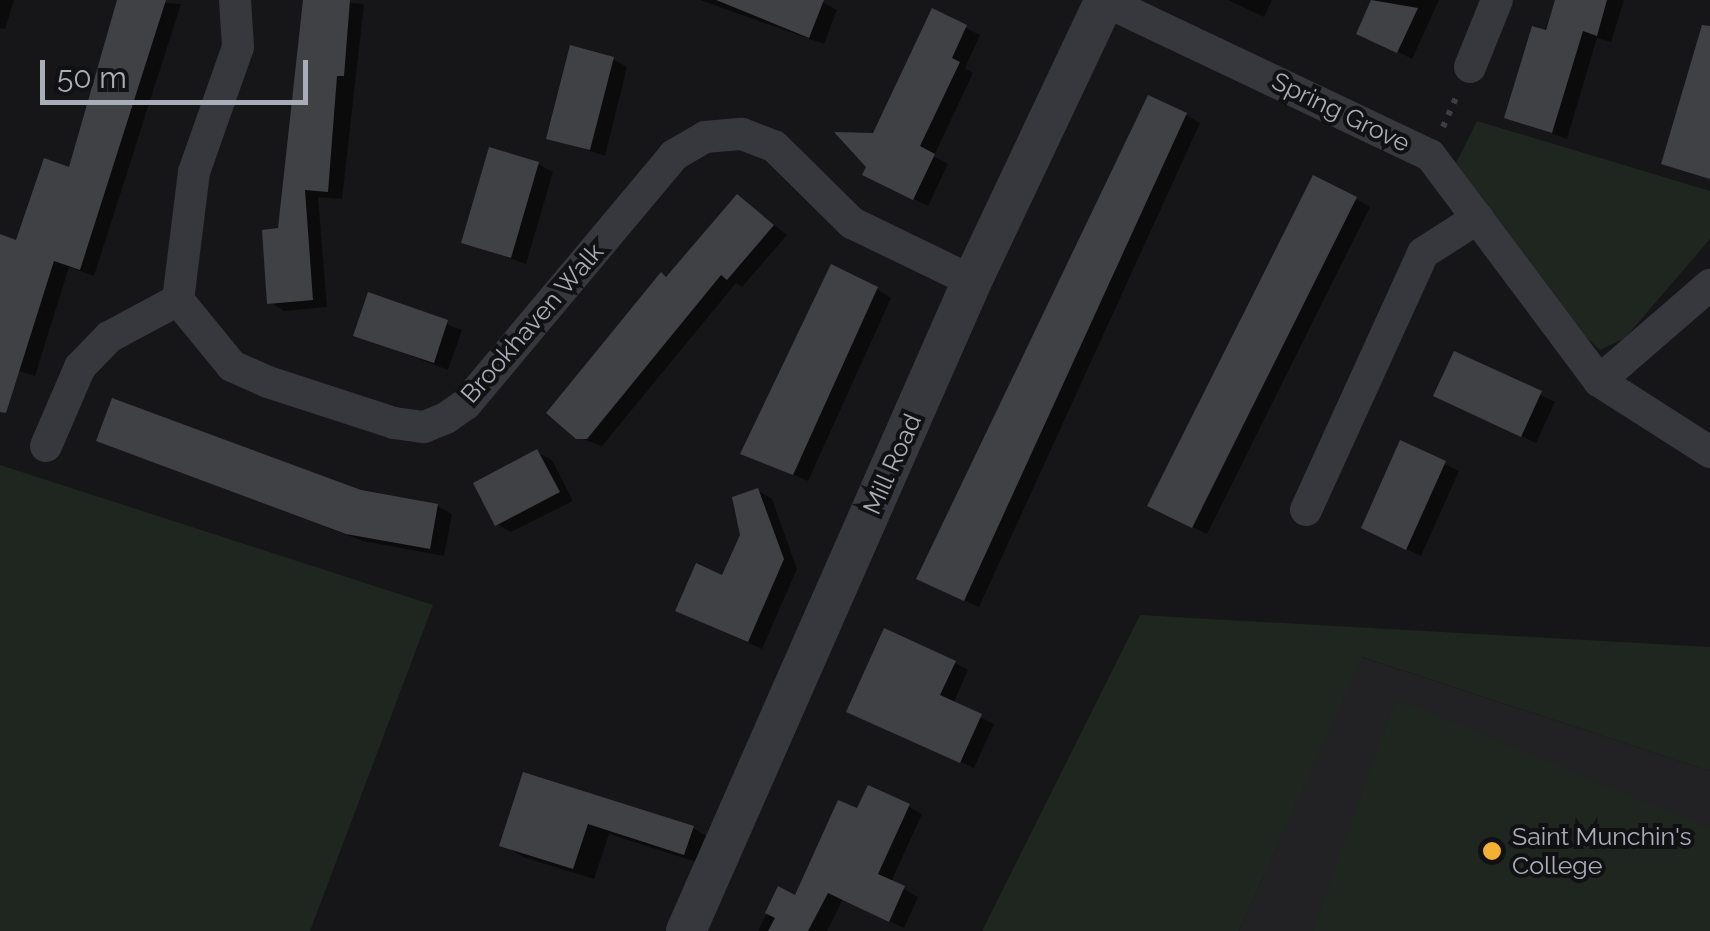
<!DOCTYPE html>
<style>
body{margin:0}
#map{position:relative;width:1710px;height:931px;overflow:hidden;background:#161618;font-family:Raleway,sans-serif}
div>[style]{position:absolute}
.built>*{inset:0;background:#222225}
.green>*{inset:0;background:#1e261f}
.shadow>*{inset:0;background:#0007}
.building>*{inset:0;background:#404145}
.path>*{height:6px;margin-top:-3px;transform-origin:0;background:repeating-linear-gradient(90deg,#3d3f44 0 5px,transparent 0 13px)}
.minor>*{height:32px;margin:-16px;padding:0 16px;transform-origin:16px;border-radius:16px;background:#37383d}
.tertiary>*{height:40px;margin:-20px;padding:0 20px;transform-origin:20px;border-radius:20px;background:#37383d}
.dots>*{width:28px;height:28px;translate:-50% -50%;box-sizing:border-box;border:5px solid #111113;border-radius:50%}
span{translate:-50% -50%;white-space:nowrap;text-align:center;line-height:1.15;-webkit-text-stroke:8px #111113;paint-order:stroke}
.street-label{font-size:25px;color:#a8adb8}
.poi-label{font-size:25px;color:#a8adb8}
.left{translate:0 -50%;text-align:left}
.scale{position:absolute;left:40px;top:60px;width:268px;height:45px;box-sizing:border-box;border:5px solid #a8adb8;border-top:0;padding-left:12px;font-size:30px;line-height:35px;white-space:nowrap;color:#a8adb8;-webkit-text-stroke:8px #111113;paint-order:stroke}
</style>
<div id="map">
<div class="built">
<div style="clip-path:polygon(1361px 657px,1710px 771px,1710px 931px,1239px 931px)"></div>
</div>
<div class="green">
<div style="clip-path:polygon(1477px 121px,1710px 191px,1710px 239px,1625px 338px,1600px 350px,1570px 322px,1456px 163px)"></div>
<div style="clip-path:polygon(0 465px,433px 605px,310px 931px,0 931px)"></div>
<div style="clip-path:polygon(1140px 615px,1710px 647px,1710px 771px,1362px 657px,1239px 931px,982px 931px)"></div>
<div style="clip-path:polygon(1396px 699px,1710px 829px,1710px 931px,1313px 931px)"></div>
</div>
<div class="shadow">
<div style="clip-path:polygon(0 0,14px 0,5px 29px,0 28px)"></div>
<div style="clip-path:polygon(120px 0,181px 4px,94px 276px,69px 267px,35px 376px,0 365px,0 294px,71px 170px)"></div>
<div style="clip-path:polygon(306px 0,364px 4px,342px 199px,318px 197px,327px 307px,284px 311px,270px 302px)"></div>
<div style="clip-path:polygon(700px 0,818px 0,837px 10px,824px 44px)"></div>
<div style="clip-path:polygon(1228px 0,1272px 0,1264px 17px)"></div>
<div style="clip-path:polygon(1373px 0,1439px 0,1412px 59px,1359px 32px)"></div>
<div style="clip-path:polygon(1557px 0,1624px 0,1611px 42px,1597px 38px,1567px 139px,1507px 117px)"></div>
<div style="clip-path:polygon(933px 12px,980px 35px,965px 68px,973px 73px,934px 156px,948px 164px,928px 206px,879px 182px,874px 136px)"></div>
<div style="clip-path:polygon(613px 59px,627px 67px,605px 156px,549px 137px)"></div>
<div style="clip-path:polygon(1186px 115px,1200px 123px,979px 607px,934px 586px)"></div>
<div style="clip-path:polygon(538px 164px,553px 172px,526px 264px,464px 242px)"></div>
<div style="clip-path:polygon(738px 197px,787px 235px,742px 287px,736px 283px,602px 446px,577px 437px,667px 279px)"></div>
<div style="clip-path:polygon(1356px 199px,1370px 207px,1207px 534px,1164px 513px)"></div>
<div style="clip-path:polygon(877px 289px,891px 298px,808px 481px,743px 453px)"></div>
<div style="clip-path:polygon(369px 295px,462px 330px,448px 370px,356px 335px)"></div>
<div style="clip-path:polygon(1455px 354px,1555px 402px,1536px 443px,1450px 403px)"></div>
<div style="clip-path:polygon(99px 440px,437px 506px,452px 514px,444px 556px,363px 541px)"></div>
<div style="clip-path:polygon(1402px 444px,1459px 471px,1421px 556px,1378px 536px)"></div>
<div style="clip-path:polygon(537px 452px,552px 460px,573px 501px,511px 532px,497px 524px)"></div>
<div style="clip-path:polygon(757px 490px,772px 499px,797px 569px,762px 649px,693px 618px,723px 579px)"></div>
<div style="clip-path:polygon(955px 663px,968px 670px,953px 704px,994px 724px,974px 768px,863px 718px)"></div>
<div style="clip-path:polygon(525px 775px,693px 828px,714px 841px,706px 865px,609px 834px,594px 879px,523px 857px,502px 844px)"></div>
<div style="clip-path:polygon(908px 806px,922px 814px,891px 882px,918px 897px,904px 928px,843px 899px,827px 931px,758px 931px,779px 889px,796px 898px,858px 812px)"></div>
</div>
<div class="building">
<div style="clip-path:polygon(117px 0,166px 0,80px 270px,54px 261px,6px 413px,0 412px,0 234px,16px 240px,44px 158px,69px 167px)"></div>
<div style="clip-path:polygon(303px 0,350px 0,344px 76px,337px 76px,328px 192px,305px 190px,313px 300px,267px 304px,262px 230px,278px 228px)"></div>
<div style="clip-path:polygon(716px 0,824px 0,809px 38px)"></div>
<div style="clip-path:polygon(1371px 0,1418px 8px,1397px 53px,1356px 34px)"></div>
<div style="clip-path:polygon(1555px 0,1607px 0,1597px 36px,1583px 31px,1552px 133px,1504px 118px,1532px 26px,1546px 30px)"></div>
<div style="clip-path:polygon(932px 8px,967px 25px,952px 58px,960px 62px,920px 146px,935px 154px,913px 200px,862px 175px,866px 167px,834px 132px,873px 133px)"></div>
<div style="clip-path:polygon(1702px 25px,1710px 26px,1710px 179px,1661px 164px)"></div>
<div style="clip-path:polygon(570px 45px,614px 57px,590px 150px,546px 139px)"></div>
<div style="clip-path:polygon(1148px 95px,1187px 113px,964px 601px,916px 579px)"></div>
<div style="clip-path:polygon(489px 147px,539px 162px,511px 258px,461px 243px)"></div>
<div style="clip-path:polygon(1313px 175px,1357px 197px,1192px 528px,1147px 506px)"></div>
<div style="clip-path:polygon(737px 194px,774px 225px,727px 280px,721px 275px,587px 439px,576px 439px,546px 413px,661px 272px,666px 277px)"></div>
<div style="clip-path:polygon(831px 264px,878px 287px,793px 475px,740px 454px)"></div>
<div style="clip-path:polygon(368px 292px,448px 320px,434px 363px,353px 336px)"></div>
<div style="clip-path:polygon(1454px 351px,1542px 391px,1521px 437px,1433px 396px)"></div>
<div style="clip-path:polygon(112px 398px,361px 490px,438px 504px,430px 549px,346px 534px,96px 441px)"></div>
<div style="clip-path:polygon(1400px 440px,1446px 461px,1406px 550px,1361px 528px)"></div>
<div style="clip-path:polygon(537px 449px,560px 492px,495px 526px,473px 483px)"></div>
<div style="clip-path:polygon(758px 488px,784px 559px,748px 642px,675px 611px,696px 563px,722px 575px,740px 535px,732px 497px)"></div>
<div style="clip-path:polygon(884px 628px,956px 661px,940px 695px,982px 714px,960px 763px,846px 712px)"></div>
<div style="clip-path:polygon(523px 772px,694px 826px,684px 855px,588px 824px,573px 869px,499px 846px)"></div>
<div style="clip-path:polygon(868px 785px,910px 804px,878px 874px,905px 886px,889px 922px,828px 893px,808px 931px,768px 931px,775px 918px,765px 913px,778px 886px,795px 895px,838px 800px,857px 808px)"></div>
</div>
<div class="path">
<div style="left:1443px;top:127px;width:37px;rotate:-66deg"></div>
</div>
<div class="minor">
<div style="left:235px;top:0;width:47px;rotate:86.3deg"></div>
<div style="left:238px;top:47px;width:133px;rotate:109.4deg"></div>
<div style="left:194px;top:172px;width:129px;rotate:97.1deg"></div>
<div style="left:178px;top:300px;width:85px;rotate:50.7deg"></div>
<div style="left:232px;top:366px;width:39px;rotate:24deg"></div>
<div style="left:268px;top:382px;width:133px;rotate:18deg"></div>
<div style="left:394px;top:423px;width:30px;rotate:8deg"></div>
<div style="left:424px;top:427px;width:24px;rotate:-22deg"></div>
<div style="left:446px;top:418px;width:24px;rotate:-35deg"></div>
<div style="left:466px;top:404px;width:324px;rotate:-50.1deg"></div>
<div style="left:674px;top:155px;width:36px;rotate:-30deg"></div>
<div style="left:705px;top:137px;width:37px;rotate:-5deg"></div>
<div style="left:742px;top:134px;width:34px;rotate:21deg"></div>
<div style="left:774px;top:146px;width:110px;rotate:44.6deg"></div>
<div style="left:852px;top:223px;width:133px;rotate:25.8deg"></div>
<div style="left:1103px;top:0;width:362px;rotate:25.4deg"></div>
<div style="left:1430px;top:155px;width:282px;rotate:53.2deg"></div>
<div style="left:1599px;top:381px;width:132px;rotate:32.6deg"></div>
<div style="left:1470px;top:67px;width:72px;rotate:-68.1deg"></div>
<div style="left:1599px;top:381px;width:147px;rotate:-40.9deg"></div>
<div style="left:46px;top:446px;width:86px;rotate:-66.7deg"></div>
<div style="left:80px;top:367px;width:42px;rotate:-46deg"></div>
<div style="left:109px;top:337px;width:78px;rotate:-28.2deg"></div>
<div style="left:1306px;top:510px;width:282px;rotate:-65.5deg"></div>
<div style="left:1423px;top:253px;width:65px;rotate:-32.5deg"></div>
</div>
<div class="tertiary">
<div style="left:686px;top:931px;width:710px;rotate:-66.25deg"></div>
<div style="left:972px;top:281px;width:311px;rotate:-64.7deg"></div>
</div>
<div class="dots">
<div style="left:1492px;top:851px;background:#f2b134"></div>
</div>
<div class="street-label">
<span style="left:1341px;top:112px;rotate:26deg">Spring Grove</span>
<span style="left:532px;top:323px;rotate:-49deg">Brookhaven Walk</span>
<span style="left:892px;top:464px;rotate:-66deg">Mill Road</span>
</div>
<div class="poi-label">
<span class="left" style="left:1512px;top:851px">Saint Munchin's<br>College</span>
</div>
<div class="scale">50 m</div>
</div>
